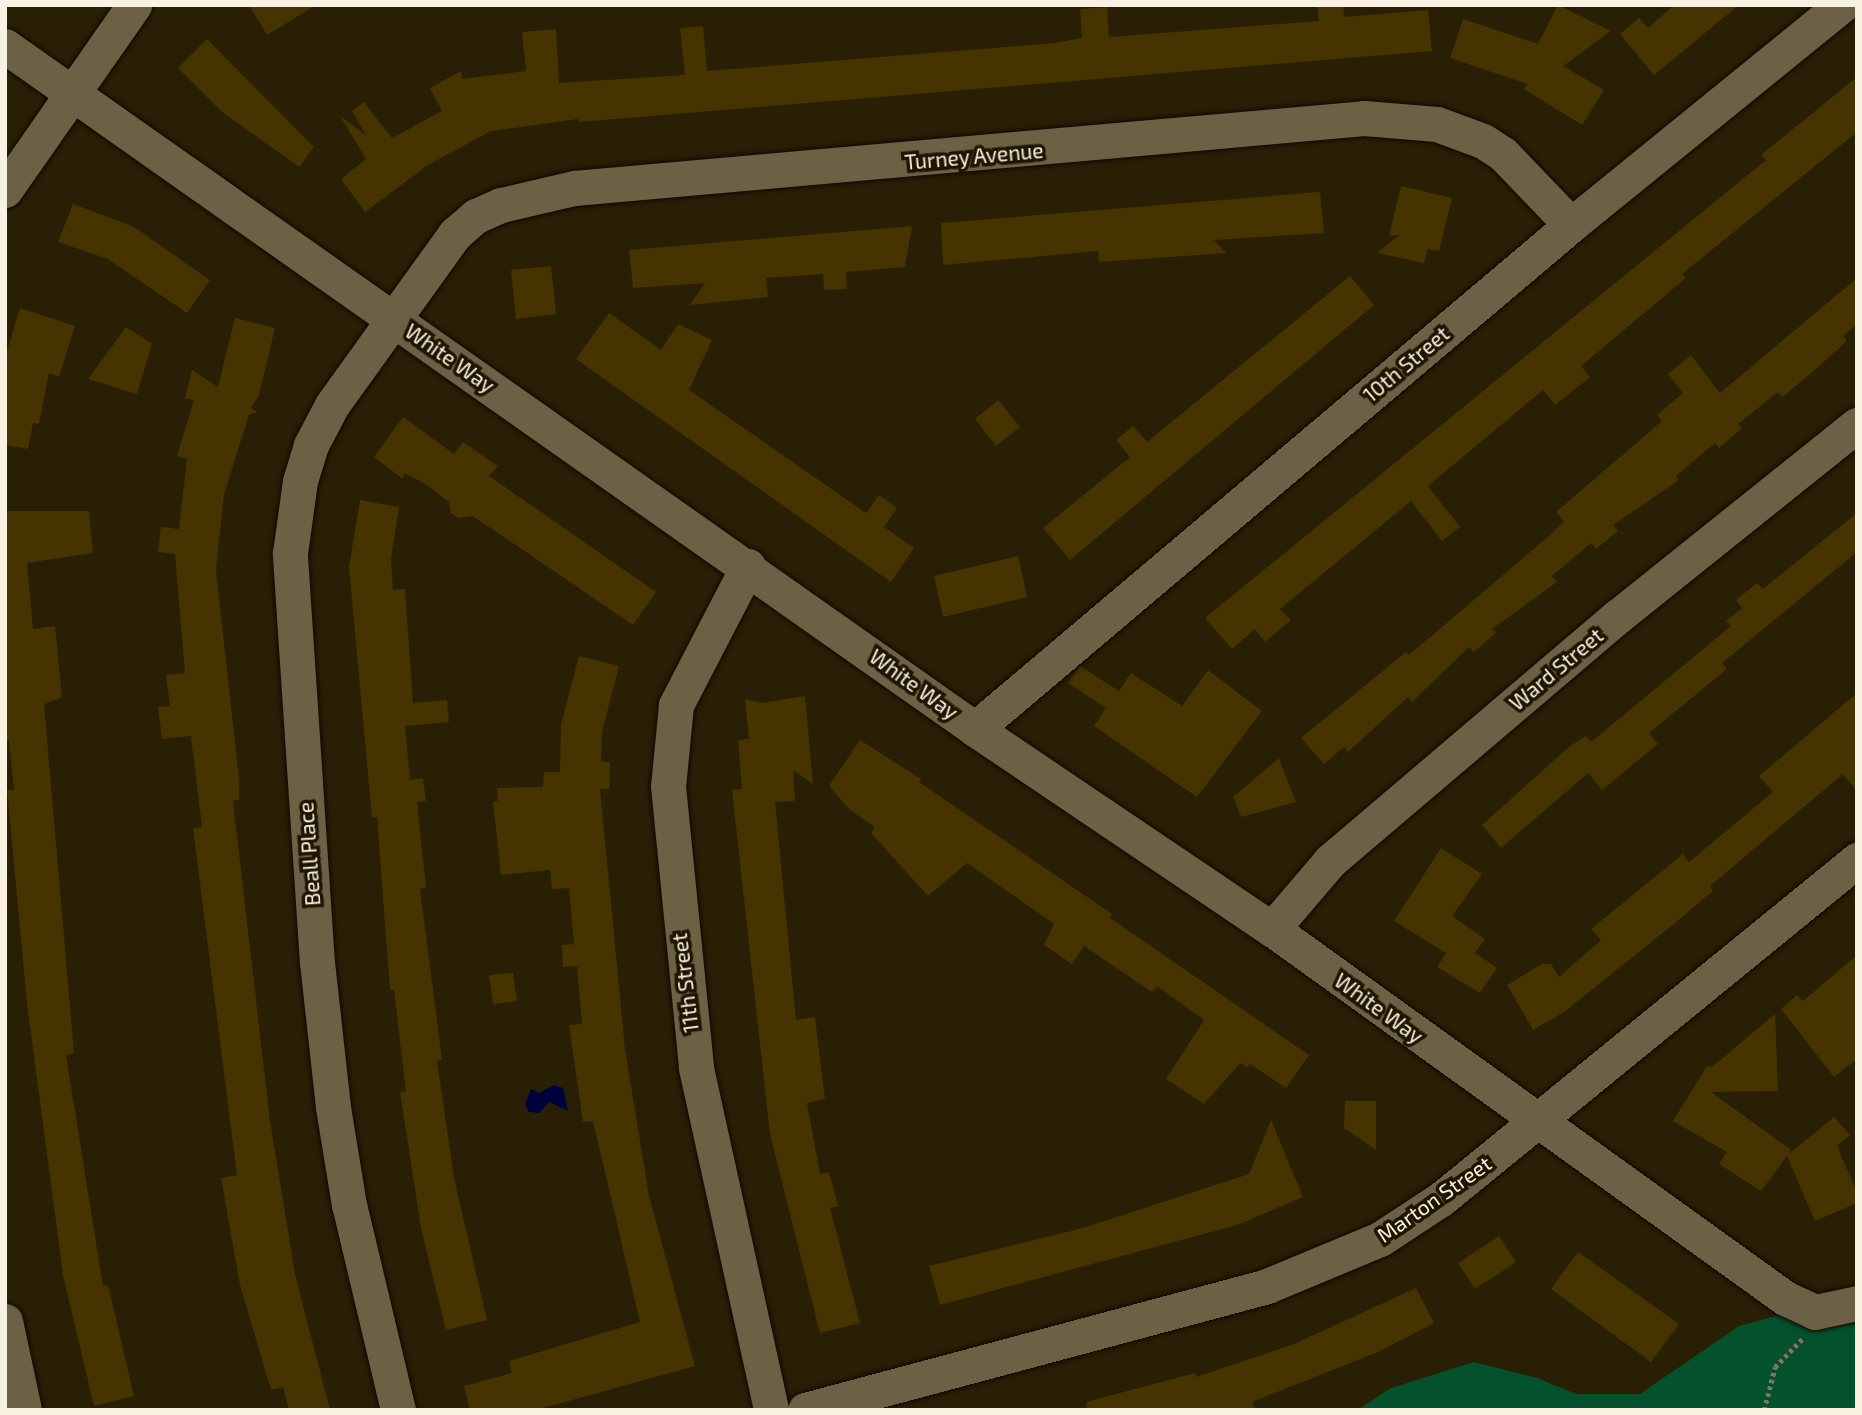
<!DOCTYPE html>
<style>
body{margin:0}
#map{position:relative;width:1862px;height:1415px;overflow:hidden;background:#291f05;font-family:"Exo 2",sans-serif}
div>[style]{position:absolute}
.green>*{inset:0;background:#04512d}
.water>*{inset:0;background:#00003c}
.building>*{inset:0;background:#453300}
.path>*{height:4.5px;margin-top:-2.25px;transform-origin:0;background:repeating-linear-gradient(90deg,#807762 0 3.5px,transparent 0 7px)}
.roads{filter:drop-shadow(0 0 2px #110800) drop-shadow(0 0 2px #110800)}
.minor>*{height:35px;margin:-17.5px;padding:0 17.5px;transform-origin:17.5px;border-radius:17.5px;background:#6c6045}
span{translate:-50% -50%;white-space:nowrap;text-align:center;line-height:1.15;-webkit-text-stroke:7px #1f1500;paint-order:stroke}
.street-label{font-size:21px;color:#f9f2e3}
.frame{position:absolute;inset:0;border:7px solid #f9f2e3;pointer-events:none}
</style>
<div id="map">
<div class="green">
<div style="clip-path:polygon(1857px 1303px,1857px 1410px,1357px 1410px,1391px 1388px,1474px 1362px,1537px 1378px,1576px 1394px,1640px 1394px,1739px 1326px,1803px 1309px)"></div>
</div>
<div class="water">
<div style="clip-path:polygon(554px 1085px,563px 1088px,568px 1111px,549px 1102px,539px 1113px,529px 1112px,525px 1104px,531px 1089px,539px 1093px)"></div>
</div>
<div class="building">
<div style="clip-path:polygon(249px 5px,316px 5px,267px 35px)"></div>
<div style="clip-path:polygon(1317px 5px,1343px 5px,1344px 17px,1428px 10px,1432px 51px,579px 122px,578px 119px,491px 131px,428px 165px,365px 212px,341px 179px,366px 159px,340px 116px,366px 135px,352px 111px,364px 102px,392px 138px,442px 111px,430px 88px,461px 71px,462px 79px,526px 71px,522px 32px,556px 29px,559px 83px,685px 75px,680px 28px,703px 26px,707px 71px,1054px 43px,1082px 38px,1080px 9px,1107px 7px,1109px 37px,1319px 21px)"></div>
<div style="clip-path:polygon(1558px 5px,1611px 31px,1563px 66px,1604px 90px,1582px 125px,1524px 89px,1528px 84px,1450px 58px,1463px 19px,1538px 44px)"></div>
<div style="clip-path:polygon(1674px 5px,1739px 5px,1654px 75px,1620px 34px,1639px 18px,1648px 28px)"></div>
<div style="clip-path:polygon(207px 39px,314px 147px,299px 167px,222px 112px,178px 68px)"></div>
<div style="clip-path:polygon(1857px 77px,1857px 132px,1682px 274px,1686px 278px,1581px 366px,1590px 377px,1555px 405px,1543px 390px,1428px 486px,1460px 527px,1442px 541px,1411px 501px,1280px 609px,1291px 620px,1265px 642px,1255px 629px,1232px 649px,1205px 618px,1766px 160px,1761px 155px)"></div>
<div style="clip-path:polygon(1401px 186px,1452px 198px,1439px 251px,1428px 249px,1424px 263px,1377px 253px,1399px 235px,1389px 236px)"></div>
<div style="clip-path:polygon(1320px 192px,1324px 233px,1214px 240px,1226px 253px,1099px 262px,1098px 251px,943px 265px,941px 223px)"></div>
<div style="clip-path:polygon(73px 204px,134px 227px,210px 280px,187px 313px,108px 259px,58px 242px)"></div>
<div style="clip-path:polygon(912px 226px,905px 267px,846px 272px,847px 289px,824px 290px,823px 274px,766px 278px,768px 297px,690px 305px,705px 283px,633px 288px,629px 250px)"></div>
<div style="clip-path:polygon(551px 266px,556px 314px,516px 319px,511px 270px)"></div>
<div style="clip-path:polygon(1350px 276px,1374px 305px,1070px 560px,1043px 528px,1130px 457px,1116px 440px,1133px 426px,1147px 442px)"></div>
<div style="clip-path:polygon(1857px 278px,1857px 324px,1843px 336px,1847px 341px,1808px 376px,1782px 397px,1778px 392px,1738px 424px,1742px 428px,1719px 448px,1715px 443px,1676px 476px,1679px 480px,1613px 525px,1618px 531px,1596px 549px,1591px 543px,1552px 576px,1557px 582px,1492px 629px,1496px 633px,1474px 652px,1469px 647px,1412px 702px,1408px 697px,1348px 752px,1344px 747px,1324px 764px,1301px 738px,1406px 652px,1409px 655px,1549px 536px,1564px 521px,1556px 512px,1662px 421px,1657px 415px,1683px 393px,1668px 374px,1691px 355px,1720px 393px)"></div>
<div style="clip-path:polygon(20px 308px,75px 326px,59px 377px,49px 373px,39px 424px,33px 423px,28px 449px,5px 445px,5px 358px)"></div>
<div style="clip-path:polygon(609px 313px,661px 350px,678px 324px,712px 340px,689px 390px,866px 513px,879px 495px,897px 508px,884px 527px,914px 548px,891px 582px,576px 359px)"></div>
<div style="clip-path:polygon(235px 318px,275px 328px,259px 395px,251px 408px,257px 412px,249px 415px,224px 494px,216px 570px,239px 778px,239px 800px,233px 801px,270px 1121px,295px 1274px,330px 1410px,289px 1410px,283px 1387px,271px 1390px,240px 1285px,221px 1178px,237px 1175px,193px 828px,202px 827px,191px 736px,162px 739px,158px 707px,170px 706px,166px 675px,185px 673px,175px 554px,158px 552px,161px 527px,179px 529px,187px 459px,177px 456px,194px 400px,185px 398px,192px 370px,218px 387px)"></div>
<div style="clip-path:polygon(126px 327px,152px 344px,137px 394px,88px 379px)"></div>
<div style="clip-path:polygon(998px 400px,1020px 427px,996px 446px,975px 419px)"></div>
<div style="clip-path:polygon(403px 417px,454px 454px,463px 442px,498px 466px,489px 476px,656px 592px,633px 625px,473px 516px,458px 518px,451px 513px,449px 502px,424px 483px,404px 473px,403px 479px,374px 457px)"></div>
<div style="clip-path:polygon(360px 500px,399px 507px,391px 559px,393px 590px,405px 589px,413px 703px,447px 700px,449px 722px,405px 726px,410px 780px,423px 778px,426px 801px,417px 802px,426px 888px,420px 889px,442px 1060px,437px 1061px,454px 1178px,487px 1320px,446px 1330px,421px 1228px,400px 1092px,406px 1091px,394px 990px,390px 990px,377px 817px,372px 818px,349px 567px)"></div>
<div style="clip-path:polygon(5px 511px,89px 511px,93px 553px,27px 563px,33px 629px,55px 626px,62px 697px,44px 704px,74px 1053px,66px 1055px,103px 1286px,108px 1285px,134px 1396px,94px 1406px,63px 1275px,27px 1003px,7px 790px,14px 790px,9px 741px,5px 741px)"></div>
<div style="clip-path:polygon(1857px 513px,1857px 552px,1722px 663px,1727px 669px,1649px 733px,1658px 744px,1602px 790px,1588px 773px,1501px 848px,1482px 825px,1570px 746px,1586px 736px,1591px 742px,1731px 626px,1726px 621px,1742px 608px,1736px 600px,1757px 583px,1763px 589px)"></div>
<div style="clip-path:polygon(1018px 556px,1027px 597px,943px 617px,934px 576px)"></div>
<div style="clip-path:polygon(579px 656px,619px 666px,602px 732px,601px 762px,610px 762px,609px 789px,600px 789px,625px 1049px,649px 1196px,695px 1366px,536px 1410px,470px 1410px,464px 1386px,512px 1373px,509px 1361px,640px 1322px,593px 1121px,583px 1122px,569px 1025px,582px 1024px,577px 966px,563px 967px,562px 945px,574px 944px,569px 888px,552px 889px,550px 870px,501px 875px,493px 802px,498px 801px,497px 788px,543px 787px,544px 772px,560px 772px,561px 724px)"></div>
<div style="clip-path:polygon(1080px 666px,1119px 691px,1131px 673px,1182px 706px,1208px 670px,1262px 711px,1197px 797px,1094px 726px,1106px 708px,1068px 683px)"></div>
<div style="clip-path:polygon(1857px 693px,1857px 791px,1843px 774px,1710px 886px,1713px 891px,1675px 923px,1564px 1012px,1533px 1030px,1507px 985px,1542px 964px,1551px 964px,1559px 977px,1601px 940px,1591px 929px,1683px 854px,1689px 862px,1773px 792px,1759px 776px)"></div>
<div style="clip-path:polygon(805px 696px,813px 784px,793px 770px,795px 801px,775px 802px,796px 1020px,815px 1017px,825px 1099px,807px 1103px,820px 1174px,829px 1172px,838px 1206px,830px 1208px,860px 1323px,820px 1333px,770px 1134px,732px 790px,742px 789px,738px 740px,749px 739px,745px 699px,762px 703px)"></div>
<div style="clip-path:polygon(860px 740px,921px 779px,919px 782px,1112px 914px,1110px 918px,1309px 1055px,1286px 1088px,1250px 1064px,1247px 1067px,1240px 1063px,1204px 1104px,1166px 1079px,1204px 1020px,1157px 986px,1152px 992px,1084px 946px,1072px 964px,1044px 945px,1054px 924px,967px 863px,928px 896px,871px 833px,875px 827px,849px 809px,829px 786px)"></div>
<div style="clip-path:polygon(1279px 758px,1296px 802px,1241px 817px,1233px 797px)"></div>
<div style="clip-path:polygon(1441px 848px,1482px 874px,1452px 916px,1485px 939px,1475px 953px,1497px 968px,1480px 993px,1437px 967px,1446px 953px,1394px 921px)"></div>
<div style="clip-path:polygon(1857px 955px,1857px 1059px,1834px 1077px,1781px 1009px,1797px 995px,1803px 1001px)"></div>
<div style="clip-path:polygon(513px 973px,517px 1001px,493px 1004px,489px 975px)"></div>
<div style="clip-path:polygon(1775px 1014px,1778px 1091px,1711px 1092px,1791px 1150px,1789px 1154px,1834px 1117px,1850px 1135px,1837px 1146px,1857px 1192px,1857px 1203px,1815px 1221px,1787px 1156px,1761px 1191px,1719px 1164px,1727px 1152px,1673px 1121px,1707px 1066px,1712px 1067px)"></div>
<div style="clip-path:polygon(1345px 1101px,1376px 1101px,1376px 1150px,1344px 1128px)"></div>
<div style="clip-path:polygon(1271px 1120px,1303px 1197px,1237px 1225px,940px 1305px,929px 1266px,1083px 1228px,1249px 1174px)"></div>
<div style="clip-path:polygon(1499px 1236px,1516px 1262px,1475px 1289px,1458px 1263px)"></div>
<div style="clip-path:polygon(1578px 1252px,1679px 1324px,1651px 1362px,1551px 1289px)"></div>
<div style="clip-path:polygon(1416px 1288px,1434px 1323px,1378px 1352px,1252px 1402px,1255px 1410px,1087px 1410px,1086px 1402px,1195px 1373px,1196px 1377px,1294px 1344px)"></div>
</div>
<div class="path">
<div style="left:1764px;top:1410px;width:44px;rotate:-75.7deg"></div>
<div style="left:1775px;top:1367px;width:39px;rotate:-46deg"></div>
</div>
<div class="roads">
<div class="minor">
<div style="left:5px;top:46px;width:1186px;rotate:35.15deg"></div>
<div style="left:975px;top:729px;width:358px;rotate:34deg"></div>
<div style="left:1272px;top:929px;width:632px;rotate:35.73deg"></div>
<div style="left:1785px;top:1298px;width:33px;rotate:25deg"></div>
<div style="left:1815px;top:1312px;width:43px;rotate:-12.1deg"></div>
<div style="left:5px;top:190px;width:226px;rotate:-55.1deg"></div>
<div style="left:748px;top:566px;width:157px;rotate:117.4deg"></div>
<div style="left:676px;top:705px;width:81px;rotate:95.6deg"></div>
<div style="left:668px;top:786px;width:283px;rotate:84.3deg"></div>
<div style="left:696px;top:1068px;width:350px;rotate:77.6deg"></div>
<div style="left:975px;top:729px;width:781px;rotate:-40.22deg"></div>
<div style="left:1571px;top:225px;width:349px;rotate:-39.1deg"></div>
<div style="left:1272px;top:929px;width:89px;rotate:-49.5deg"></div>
<div style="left:1330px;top:861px;width:377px;rotate:-40.4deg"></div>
<div style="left:1617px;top:617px;width:307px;rotate:-38.7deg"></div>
<div style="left:5px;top:1321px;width:91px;rotate:77.9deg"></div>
<div style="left:398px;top:1410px;width:211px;rotate:-103.4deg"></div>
<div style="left:349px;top:1205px;width:99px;rotate:-99.3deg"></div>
<div style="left:333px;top:1107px;width:145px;rotate:-96.3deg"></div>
<div style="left:317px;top:963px;width:411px;rotate:-93.8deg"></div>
<div style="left:290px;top:553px;width:73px;rotate:-82.1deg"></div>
<div style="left:300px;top:481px;width:38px;rotate:-73deg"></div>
<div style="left:311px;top:445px;width:45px;rotate:-62.3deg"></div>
<div style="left:332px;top:405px;width:211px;rotate:-54.3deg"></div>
<div style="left:455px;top:234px;width:28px;rotate:-41deg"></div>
<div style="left:476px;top:216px;width:27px;rotate:-24deg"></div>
<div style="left:501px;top:205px;width:75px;rotate:-13.1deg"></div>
<div style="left:574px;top:188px;width:793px;rotate:-5.06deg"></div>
<div style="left:1364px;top:118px;width:73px;rotate:4.7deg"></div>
<div style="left:1437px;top:124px;width:49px;rotate:20.3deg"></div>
<div style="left:1483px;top:141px;width:24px;rotate:33deg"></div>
<div style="left:1503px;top:154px;width:98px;rotate:46.2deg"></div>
<div style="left:805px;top:1410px;width:478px;rotate:-15deg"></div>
<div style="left:1267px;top:1286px;width:122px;rotate:-22.6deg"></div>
<div style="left:1380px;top:1239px;width:73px;rotate:-33.3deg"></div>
<div style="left:1441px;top:1199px;width:537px;rotate:-39.18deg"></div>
</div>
</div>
<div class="street-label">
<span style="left:974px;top:156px;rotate:-5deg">Turney Avenue</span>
<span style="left:450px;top:358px;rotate:35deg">White Way</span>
<span style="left:1406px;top:364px;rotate:-40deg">10th Street</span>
<span style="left:1556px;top:669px;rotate:-40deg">Ward Street</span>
<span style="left:914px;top:684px;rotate:36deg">White Way</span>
<span style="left:309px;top:854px;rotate:-94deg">Beall Place</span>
<span style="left:685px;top:983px;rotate:-97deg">11th Street</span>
<span style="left:1379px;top:1008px;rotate:36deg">White Way</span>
<span style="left:1434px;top:1199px;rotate:-35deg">Marton Street</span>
</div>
<div class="frame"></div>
</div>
